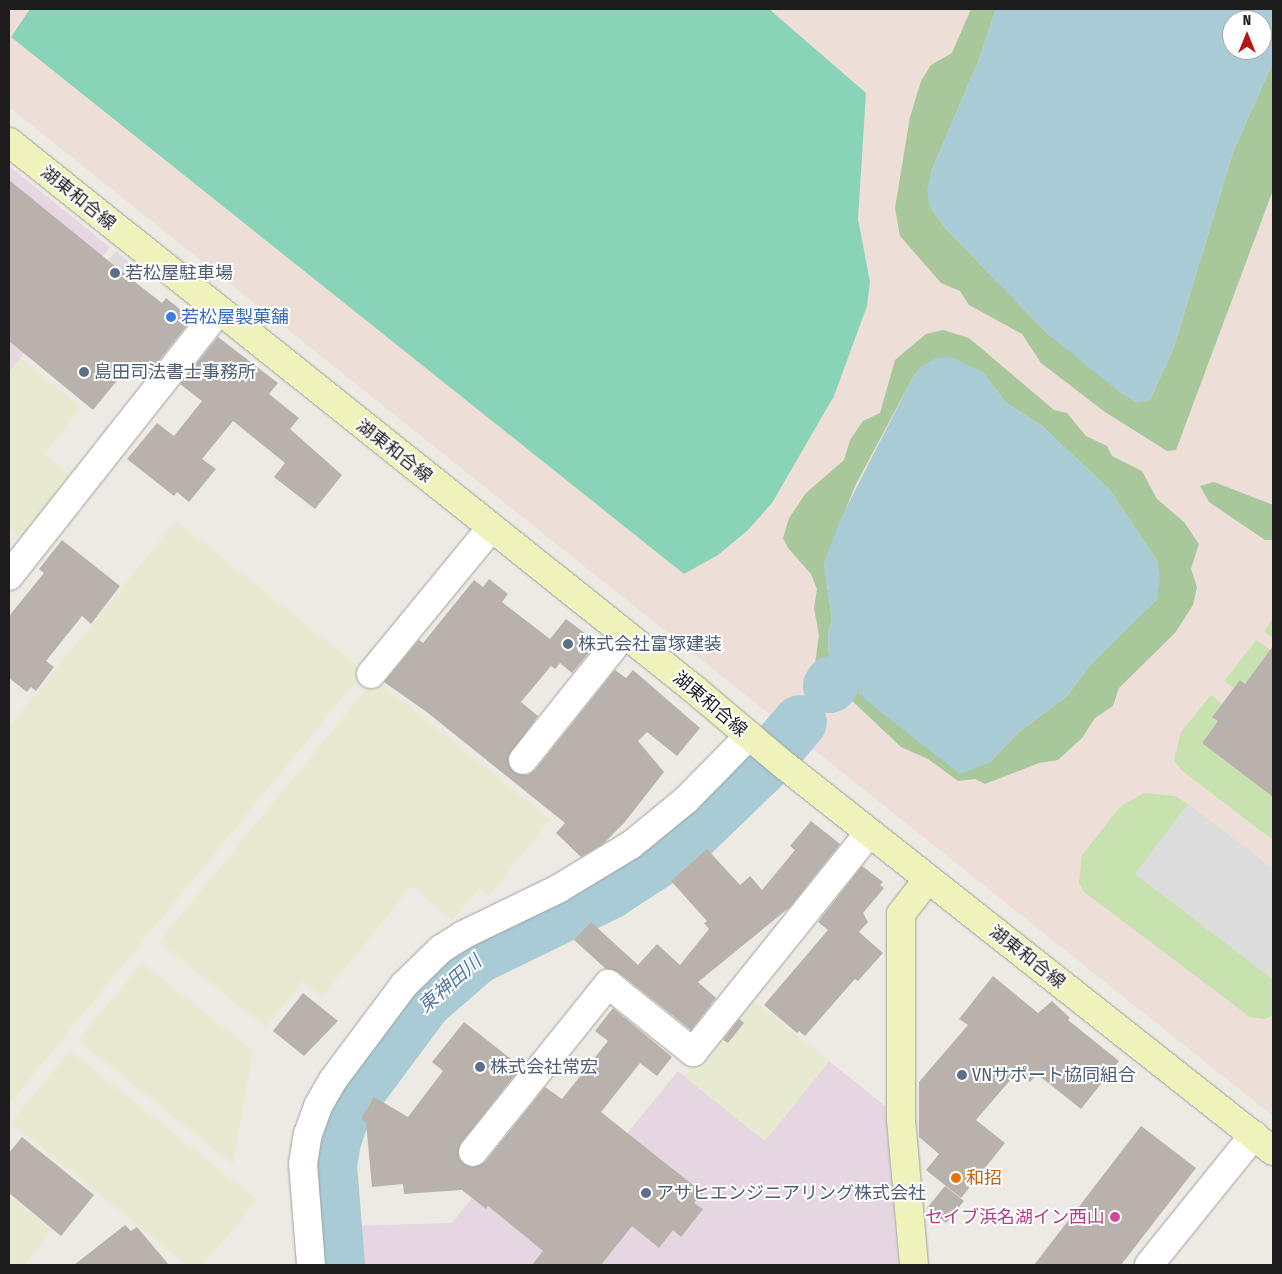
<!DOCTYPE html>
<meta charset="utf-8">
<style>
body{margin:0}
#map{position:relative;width:1282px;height:1274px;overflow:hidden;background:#ede9e3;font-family:"Fira Sans Condensed","Noto Sans JP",sans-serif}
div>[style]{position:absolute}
.industrial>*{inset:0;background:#e5d6e2}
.military>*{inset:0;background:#edded7}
.farmland>*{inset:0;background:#e7ead0}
.grass>*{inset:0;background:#c7e2ae}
.forest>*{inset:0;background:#a8c89c}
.pitch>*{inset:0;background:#89d4b8}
.parking>*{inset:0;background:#dcdcdc}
.water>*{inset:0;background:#a8cbd6}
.pier>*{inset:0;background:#fff}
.river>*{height:54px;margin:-27px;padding:0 27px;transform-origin:27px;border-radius:27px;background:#a8cbd6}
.building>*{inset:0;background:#b9b2ac}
.roads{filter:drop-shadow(0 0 1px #a0a0a0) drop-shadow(0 0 1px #a0a0a0)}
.street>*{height:28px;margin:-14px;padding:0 14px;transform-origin:14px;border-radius:14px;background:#fff}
.secondary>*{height:28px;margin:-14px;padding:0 14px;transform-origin:14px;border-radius:14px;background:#eff2bb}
.dots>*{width:14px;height:14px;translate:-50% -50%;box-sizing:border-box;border:2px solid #fff;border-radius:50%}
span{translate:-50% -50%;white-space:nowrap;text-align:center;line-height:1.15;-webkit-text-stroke:4px #fff;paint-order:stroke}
.street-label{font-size:18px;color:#1c1c1c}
.service-label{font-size:18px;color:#4e5e75}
.left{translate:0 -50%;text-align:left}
.shop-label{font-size:18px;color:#366cbe}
.food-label{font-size:18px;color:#c56008}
.hotel-label{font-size:18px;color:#b23c85}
.right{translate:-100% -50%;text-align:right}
.water-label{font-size:19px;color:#5379a1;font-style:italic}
.frame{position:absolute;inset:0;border:10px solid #1c1c1c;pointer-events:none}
.north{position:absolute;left:1222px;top:10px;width:50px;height:50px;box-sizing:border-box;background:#fff;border:1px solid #a4a4a4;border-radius:50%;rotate:0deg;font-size:14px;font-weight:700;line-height:20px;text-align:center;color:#1c1c1c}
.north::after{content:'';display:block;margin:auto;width:18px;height:22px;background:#b41615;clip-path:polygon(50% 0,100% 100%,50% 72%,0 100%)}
</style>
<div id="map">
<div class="industrial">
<div style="clip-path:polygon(9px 166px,110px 247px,9px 372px)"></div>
<div style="clip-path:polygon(829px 1061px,885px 1106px,898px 1265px,351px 1265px,348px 1226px,452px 1223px,485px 1182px,547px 1232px,678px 1071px,765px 1141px)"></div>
</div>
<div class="military">
<div style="clip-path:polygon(evenodd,9px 9px,1273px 9px,1273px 1116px,9px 107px,9px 9px,1232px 20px,1262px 20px,1262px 50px,1232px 50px,1232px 20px)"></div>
</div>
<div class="farmland">
<div style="clip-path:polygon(21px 358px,81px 407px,44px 454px,71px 476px,22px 538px,9px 527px,9px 372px)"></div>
<div style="clip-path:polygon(176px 521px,364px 671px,9px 1104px,9px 727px)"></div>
<div style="clip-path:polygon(375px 679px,550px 819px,489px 896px,479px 888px,453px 920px,411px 886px,322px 997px,302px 981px,266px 1027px,159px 942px)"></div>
<div style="clip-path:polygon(142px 963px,253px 1051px,233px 1164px,78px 1040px)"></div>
<div style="clip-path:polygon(749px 997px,829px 1061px,765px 1141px,685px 1077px)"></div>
<div style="clip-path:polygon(70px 1051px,257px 1200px,203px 1265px,187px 1265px,11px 1123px)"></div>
<div style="clip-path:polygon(9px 1196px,52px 1230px,23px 1265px,9px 1265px)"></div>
</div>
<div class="grass">
<div style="clip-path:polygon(1273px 618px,1273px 638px,1264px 631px)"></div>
<div style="clip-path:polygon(1256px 640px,1273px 652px,1273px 669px,1262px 661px,1245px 684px,1240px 680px,1234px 688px,1224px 681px)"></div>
<div style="clip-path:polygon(1211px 695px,1222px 704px,1212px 716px,1218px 721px,1202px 743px,1273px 797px,1273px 840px,1181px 770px,1174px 760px,1181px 732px)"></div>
<div style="clip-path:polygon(1144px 793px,1175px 796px,1188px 804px,1135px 874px,1273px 979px,1273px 1015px,1265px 1019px,1250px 1017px,1084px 892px,1079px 883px,1082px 855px,1121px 806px)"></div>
</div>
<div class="forest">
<div style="clip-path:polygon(971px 9px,996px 9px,980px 57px,931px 172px,930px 207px,946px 229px,1049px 335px,1150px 400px,1174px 347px,1233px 152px,1273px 62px,1273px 190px,1176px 450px,1167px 451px,1105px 412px,1041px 363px,1022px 334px,969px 305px,960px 291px,941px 283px,900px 236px,895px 208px,910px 117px,921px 81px,931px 65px,952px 53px)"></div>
<div style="clip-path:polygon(evenodd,943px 330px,969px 338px,1054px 410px,1067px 413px,1086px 436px,1107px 446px,1112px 456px,1142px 471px,1157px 499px,1184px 522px,1199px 544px,1191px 569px,1197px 587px,1193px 605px,1175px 633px,1119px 688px,1113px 706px,1095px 718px,1082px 738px,1058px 760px,1039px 763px,985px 784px,975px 779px,958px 781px,928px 759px,901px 747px,848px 697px,813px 678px,819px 635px,814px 608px,817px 589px,811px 574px,788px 548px,783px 538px,789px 518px,806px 493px,844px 460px,850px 440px,863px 421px,880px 413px,895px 360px,926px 334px,943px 330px,921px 367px,983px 372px,1005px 402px,1042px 426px,1109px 489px,1158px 562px,1157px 599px,1091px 664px,1067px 696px,1019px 732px,989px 763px,859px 693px,859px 683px,853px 679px,819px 674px,829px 656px,828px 633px,832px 620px,824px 563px,855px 486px,912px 379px,921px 367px)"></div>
<div style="clip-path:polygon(1214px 482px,1273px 505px,1273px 540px,1265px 540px,1209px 502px,1200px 486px)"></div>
</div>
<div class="pitch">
<div style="clip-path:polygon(30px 9px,769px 9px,866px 93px,858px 219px,870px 282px,867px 306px,834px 396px,772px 503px,748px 530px,718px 555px,684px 574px,11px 37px)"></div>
</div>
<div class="parking">
<div style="clip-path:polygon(116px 251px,136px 268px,115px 295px,94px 278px)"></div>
<div style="clip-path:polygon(1188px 804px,1273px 869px,1273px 979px,1135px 874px)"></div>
</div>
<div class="water">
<div style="clip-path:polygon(evenodd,996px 9px,1273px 9px,1273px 62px,1233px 152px,1174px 347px,1150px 400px,1137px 403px,1122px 394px,1049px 335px,946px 229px,930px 207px,927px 191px,931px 172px,980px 57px,996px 9px,1232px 20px,1262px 20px,1262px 50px,1232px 50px,1232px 20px)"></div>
<div style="clip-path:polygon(951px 357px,983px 372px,1005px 402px,1042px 426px,1109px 489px,1158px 562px,1160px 579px,1157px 599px,1091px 664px,1067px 696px,1019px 732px,989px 763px,960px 774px,867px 701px,859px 693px,858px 683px,853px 679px,843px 690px,819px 674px,829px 656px,828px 633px,832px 620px,824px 563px,840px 520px,912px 379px,921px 367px,936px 358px)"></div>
</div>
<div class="pier">
<div style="clip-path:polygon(772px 726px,799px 749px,774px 775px,746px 751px)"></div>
</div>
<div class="river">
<div style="left:830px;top:686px;width:4px;rotate:-56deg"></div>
<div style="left:338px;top:1265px;width:99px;rotate:-94.6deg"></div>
<div style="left:330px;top:1166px;width:25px;rotate:-81deg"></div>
<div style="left:334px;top:1141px;width:24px;rotate:-71deg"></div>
<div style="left:342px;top:1118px;width:27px;rotate:-59deg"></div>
<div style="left:356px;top:1095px;width:116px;rotate:-53.4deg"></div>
<div style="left:425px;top:1002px;width:69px;rotate:-40.9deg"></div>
<div style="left:477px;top:957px;width:148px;rotate:-26deg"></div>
<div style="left:610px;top:892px;width:82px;rotate:-33.1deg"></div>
<div style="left:679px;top:847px;width:114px;rotate:-43.9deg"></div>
<div style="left:761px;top:768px;width:60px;rotate:-49.7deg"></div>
</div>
<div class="building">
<div style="clip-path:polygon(9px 180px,131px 279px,162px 303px,166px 298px,192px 319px,148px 374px,133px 361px,93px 410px,9px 341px)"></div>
<div style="clip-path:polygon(218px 337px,278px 383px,269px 394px,299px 418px,290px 429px,342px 475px,315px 509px,274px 477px,285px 463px,233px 421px,202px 459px,216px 469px,189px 502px,177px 492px,174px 496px,127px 459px,157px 423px,174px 436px,202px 401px,180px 384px)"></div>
<div style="clip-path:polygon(62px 540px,120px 586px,91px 624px,82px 616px,46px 661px,54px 667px,36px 691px,31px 687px,27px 692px,9px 678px,9px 616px,44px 573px,39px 569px)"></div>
<div style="clip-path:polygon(489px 579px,508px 594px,502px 602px,550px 639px,566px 619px,594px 640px,588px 648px,591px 650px,572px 673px,560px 663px,555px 669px,551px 666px,521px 702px,538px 716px,508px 757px,514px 772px,528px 775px,535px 770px,615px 670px,626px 678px,633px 670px,700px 728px,677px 756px,647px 732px,638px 741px,664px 772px,624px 823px,603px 844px,581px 857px,556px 833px,565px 823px,428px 713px,384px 682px,419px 640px,423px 643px,474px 580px,483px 587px)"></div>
<div style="clip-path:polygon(1273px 646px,1273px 797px,1202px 743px,1218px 721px,1212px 717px,1222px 704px,1240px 680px,1245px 684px)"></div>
<div style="clip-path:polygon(811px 821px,840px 844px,790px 907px,698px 982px,716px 998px,691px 1030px,618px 972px,606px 969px,574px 940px,591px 922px,638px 965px,657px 944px,680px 965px,709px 929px,704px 923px,707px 921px,671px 881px,707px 849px,740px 885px,750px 876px,762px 890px,795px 850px,790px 846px)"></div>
<div style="clip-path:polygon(862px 866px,883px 882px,880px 885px,884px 888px,863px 913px,868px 922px,859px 932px,883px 953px,858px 981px,855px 979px,805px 1036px,799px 1031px,797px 1033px,764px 1005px,828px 930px,818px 922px)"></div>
<div style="clip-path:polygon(993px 976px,1038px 1013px,1052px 1001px,1070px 1018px,1068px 1020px,1119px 1061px,1081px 1109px,1037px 1074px,1030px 1082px,1018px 1071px,976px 1120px,1005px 1143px,961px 1198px,926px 1170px,939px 1154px,919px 1137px,919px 1082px,968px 1025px,959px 1019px)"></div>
<div style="clip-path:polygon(303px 993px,338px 1021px,304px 1056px,273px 1031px)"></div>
<div style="clip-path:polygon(613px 1008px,672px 1057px,657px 1076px,640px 1063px,601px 1112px,703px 1193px,694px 1203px,703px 1209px,681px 1237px,673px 1230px,659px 1248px,632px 1226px,601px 1265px,532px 1265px,543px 1251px,488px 1206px,486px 1209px,462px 1190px,404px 1194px,403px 1184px,372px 1187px,366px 1122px,361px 1119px,374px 1097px,408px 1117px,443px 1071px,432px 1062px,464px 1022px,521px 1067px,461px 1143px,459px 1158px,471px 1167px,485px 1162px,545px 1087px,562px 1099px,608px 1041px,595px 1031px)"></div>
<div style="clip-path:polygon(739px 1019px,744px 1023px,728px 1043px,723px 1040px)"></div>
<div style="clip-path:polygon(1141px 1126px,1196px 1168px,1121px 1265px,1034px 1265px)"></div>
<div style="clip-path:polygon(22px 1137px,94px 1195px,61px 1236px,9px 1193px,9px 1153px)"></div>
<div style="clip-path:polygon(945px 1186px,964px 1201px,946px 1223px,927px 1208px)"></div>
<div style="clip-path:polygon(125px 1225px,131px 1231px,137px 1227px,169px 1265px,74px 1265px)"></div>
</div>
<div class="roads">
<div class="street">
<div style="left:9px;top:576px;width:337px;rotate:-51.7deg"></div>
<div style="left:371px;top:674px;width:189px;rotate:-50.6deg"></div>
<div style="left:523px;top:760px;width:161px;rotate:-51.3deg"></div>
<div style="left:473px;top:1152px;width:216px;rotate:-51.2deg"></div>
<div style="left:608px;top:984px;width:109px;rotate:38.7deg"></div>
<div style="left:693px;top:1052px;width:281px;rotate:-51.2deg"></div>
<div style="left:311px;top:1265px;width:101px;rotate:-94.5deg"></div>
<div style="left:303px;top:1164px;width:30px;rotate:-81deg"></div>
<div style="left:308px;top:1134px;width:30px;rotate:-70deg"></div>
<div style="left:318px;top:1106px;width:30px;rotate:-60deg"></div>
<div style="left:333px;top:1080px;width:119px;rotate:-53.2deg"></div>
<div style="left:404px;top:985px;width:52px;rotate:-44.2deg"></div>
<div style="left:441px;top:949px;width:26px;rotate:-32deg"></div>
<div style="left:463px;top:935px;width:106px;rotate:-25.8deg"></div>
<div style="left:558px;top:889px;width:85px;rotate:-31.1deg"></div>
<div style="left:631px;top:845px;width:71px;rotate:-39.3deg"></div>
<div style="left:686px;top:800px;width:90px;rotate:-45.5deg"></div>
<div style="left:1149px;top:1265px;width:167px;rotate:-51.1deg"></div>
</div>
<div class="secondary">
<div style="left:9px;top:142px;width:877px;rotate:38.61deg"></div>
<div style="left:694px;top:689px;width:118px;rotate:40.2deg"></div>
<div style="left:784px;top:765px;width:623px;rotate:38.29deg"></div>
<div style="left:914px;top:1265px;width:147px;rotate:-95.1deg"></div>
<div style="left:901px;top:1119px;width:205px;rotate:-90deg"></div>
<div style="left:901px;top:914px;width:44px;rotate:-52.4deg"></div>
</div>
</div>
<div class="dots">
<div style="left:115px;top:273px;background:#5c6f8a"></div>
<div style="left:171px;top:317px;background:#3f7fe0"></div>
<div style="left:84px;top:372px;background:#5c6f8a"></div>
<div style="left:568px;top:644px;background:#5c6f8a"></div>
<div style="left:480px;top:1067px;background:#5c6f8a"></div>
<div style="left:962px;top:1075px;background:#5c6f8a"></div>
<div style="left:956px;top:1178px;background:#e8710a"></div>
<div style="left:646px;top:1193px;background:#5c6f8a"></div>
<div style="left:1115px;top:1217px;background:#d1479c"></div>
</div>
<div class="street-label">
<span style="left:78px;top:198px;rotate:39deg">湖東和合線</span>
<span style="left:394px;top:451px;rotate:38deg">湖東和合線</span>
<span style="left:710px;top:704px;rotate:40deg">湖東和合線</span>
<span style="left:1027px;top:957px;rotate:38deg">湖東和合線</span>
</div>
<div class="service-label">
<span class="left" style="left:125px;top:273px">若松屋駐車場</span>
<span class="left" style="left:94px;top:372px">島田司法書士事務所</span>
<span class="left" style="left:578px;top:644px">株式会社富塚建装</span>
<span class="left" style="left:490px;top:1067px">株式会社常宏</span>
<span class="left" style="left:972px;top:1075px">VNサポート協同組合</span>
<span class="left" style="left:656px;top:1193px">アサヒエンジニアリング株式会社</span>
</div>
<div class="shop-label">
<span class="left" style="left:181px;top:317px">若松屋製菓舗</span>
</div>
<div class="food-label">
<span class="left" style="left:966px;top:1178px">和招</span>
</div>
<div class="hotel-label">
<span class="right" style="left:1105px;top:1217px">セイブ浜名湖イン西山</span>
</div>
<div class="water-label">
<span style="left:450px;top:984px;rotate:-41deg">東神田川</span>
</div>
<div class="frame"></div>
<div class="north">N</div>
</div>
